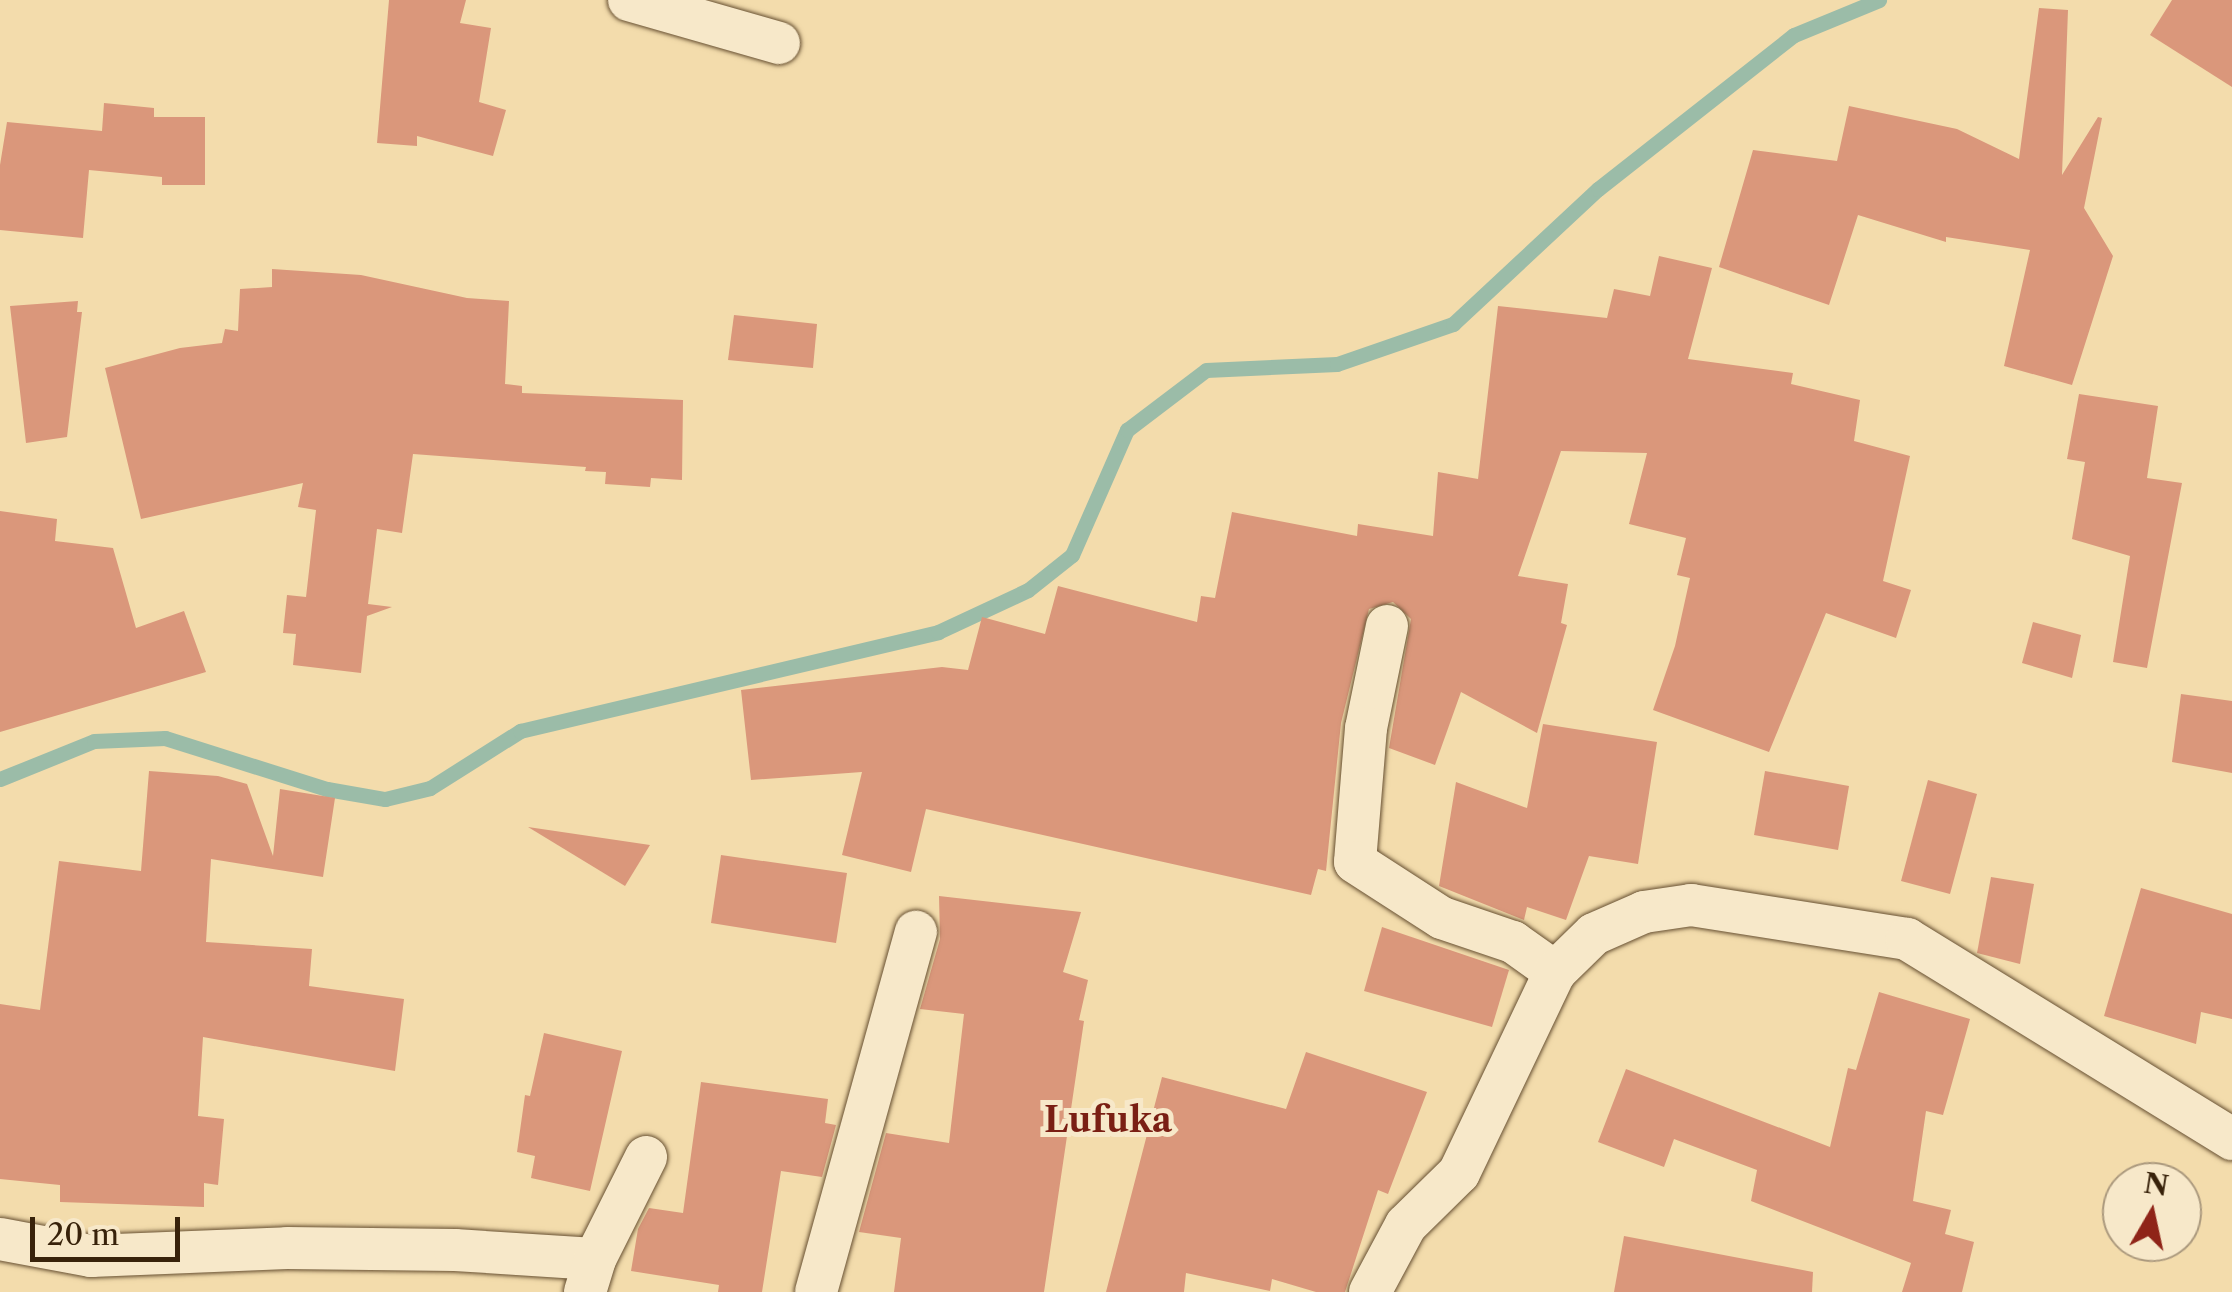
<!DOCTYPE html>
<style>
body{margin:0}
#map{position:relative;width:2232px;height:1292px;overflow:hidden;background:#f3dcac;font-family:"Libre Caslon Text",serif}
div>[style]{position:absolute}
.stream>*{height:15px;margin:-7.5px;padding:0 7.5px;transform-origin:7.5px;border-radius:7.5px;background:#9bbca8}
.building>*{inset:0;background:#da977b}
.roads{filter:drop-shadow(0 0 2px #675032) drop-shadow(0 0 2px #675032)}
.street>*{height:42px;margin:-21px;padding:0 21px;transform-origin:21px;border-radius:21px;background:#f7e8c9}
span{translate:-50% -50%;white-space:nowrap;text-align:center;line-height:1.15;-webkit-text-stroke:10px #f7e8c9;paint-order:stroke}
.quarter-label{font-size:35px;color:#7a1f14;font-weight:700}
.north{position:absolute;left:2102px;top:1162px;width:100px;height:100px;box-sizing:border-box;background:#f7e8c9;border:2px solid #ab997d;border-radius:50%;rotate:9deg;font-size:28px;font-weight:700;line-height:40px;text-align:center;color:#38220a}
.north::after{content:'';display:block;margin:auto;width:35px;height:45px;background:#8f2418;clip-path:polygon(50% 0,100% 100%,50% 72%,0 100%)}
.scale{position:absolute;left:30px;top:1217px;width:150px;height:45px;box-sizing:border-box;border:5px solid #38220a;border-top:0;padding-left:12px;font-size:30px;line-height:35px;white-space:nowrap;color:#38220a;-webkit-text-stroke:8px #f7e8c9;paint-order:stroke}
</style>
<div id="map">
<div class="stream">
<div style="left:0;top:779px;width:101px;rotate:-22deg"></div>
<div style="left:94px;top:741px;width:71px;rotate:-2.4deg"></div>
<div style="left:165px;top:738px;width:170px;rotate:17.5deg"></div>
<div style="left:327px;top:789px;width:59px;rotate:9.8deg"></div>
<div style="left:385px;top:799px;width:46px;rotate:-13.7deg"></div>
<div style="left:430px;top:788px;width:107px;rotate:-32.3deg"></div>
<div style="left:520px;top:731px;width:430px;rotate:-13.3deg"></div>
<div style="left:938px;top:632px;width:99px;rotate:-25deg"></div>
<div style="left:1028px;top:590px;width:56px;rotate:-38.5deg"></div>
<div style="left:1072px;top:555px;width:137px;rotate:-66.3deg"></div>
<div style="left:1127px;top:430px;width:99px;rotate:-37.2deg"></div>
<div style="left:1206px;top:370px;width:131px;rotate:-2.6deg"></div>
<div style="left:1337px;top:364px;width:123px;rotate:-19deg"></div>
<div style="left:1453px;top:324px;width:198px;rotate:-43deg"></div>
<div style="left:1598px;top:189px;width:249px;rotate:-38.2deg"></div>
<div style="left:1794px;top:35px;width:92px;rotate:-22.4deg"></div>
</div>
<div class="building">
<div style="clip-path:polygon(389px 0,466px 0,460px 23px,491px 28px,479px 102px,506px 110px,493px 156px,417px 136px,417px 146px,377px 143px)"></div>
<div style="clip-path:polygon(2172px 0,2232px 0,2232px 87px,2150px 35px)"></div>
<div style="clip-path:polygon(2039px 8px,2068px 10px,2062px 175px,2098px 117px,2102px 118px,2084px 208px,2113px 256px,2072px 385px,2004px 366px,2030px 250px,1946px 237px,1946px 242px,1858px 215px,1829px 305px,1719px 267px,1753px 150px,1837px 161px,1849px 106px,1957px 129px,2019px 159px)"></div>
<div style="clip-path:polygon(104px 103px,154px 108px,154px 117px,205px 117px,205px 185px,162px 185px,162px 177px,89px 170px,83px 238px,0 230px,0 165px,7px 122px,102px 131px)"></div>
<div style="clip-path:polygon(1659px 256px,1712px 268px,1688px 359px,1793px 373px,1791px 384px,1860px 400px,1854px 441px,1910px 456px,1883px 581px,1911px 590px,1896px 638px,1826px 613px,1769px 752px,1653px 710px,1675px 646px,1690px 578px,1677px 575px,1686px 538px,1629px 524px,1647px 453px,1561px 451px,1518px 576px,1568px 584px,1561px 623px,1567px 625px,1537px 733px,1461px 692px,1435px 765px,1389px 748px,1411px 619px,1393px 602px,1369px 609px,1341px 723px,1326px 871px,1318px 869px,1311px 895px,926px 809px,911px 872px,842px 855px,862px 772px,751px 780px,741px 690px,942px 667px,968px 670px,982px 617px,1045px 634px,1058px 586px,1197px 622px,1201px 596px,1215px 598px,1232px 512px,1357px 536px,1358px 524px,1433px 536px,1438px 472px,1478px 479px,1498px 306px,1607px 318px,1614px 289px,1650px 296px)"></div>
<div style="clip-path:polygon(272px 269px,361px 275px,467px 298px,509px 301px,505px 384px,522px 386px,522px 393px,683px 400px,682px 480px,651px 478px,650px 487px,605px 484px,606px 472px,585px 471px,586px 467px,413px 454px,402px 533px,377px 529px,368px 604px,392px 607px,367px 616px,361px 673px,293px 665px,296px 634px,283px 633px,287px 595px,306px 597px,316px 510px,298px 507px,303px 483px,141px 519px,105px 368px,180px 348px,222px 343px,225px 329px,238px 331px,240px 289px,272px 287px)"></div>
<div style="clip-path:polygon(78px 301px,77px 312px,82px 312px,67px 437px,26px 443px,10px 306px)"></div>
<div style="clip-path:polygon(734px 315px,817px 324px,813px 368px,728px 360px)"></div>
<div style="clip-path:polygon(2079px 394px,2158px 406px,2147px 478px,2182px 483px,2147px 668px,2113px 662px,2130px 556px,2072px 539px,2085px 462px,2067px 459px)"></div>
<div style="clip-path:polygon(0 511px,57px 519px,55px 541px,113px 548px,136px 628px,184px 611px,206px 672px,0 732px)"></div>
<div style="clip-path:polygon(2033px 622px,2081px 635px,2072px 678px,2022px 663px)"></div>
<div style="clip-path:polygon(2181px 694px,2232px 701px,2232px 773px,2172px 762px)"></div>
<div style="clip-path:polygon(1543px 724px,1657px 742px,1638px 864px,1589px 856px,1566px 920px,1527px 907px,1524px 920px,1439px 886px,1456px 782px,1527px 808px)"></div>
<div style="clip-path:polygon(149px 771px,218px 776px,247px 784px,273px 856px,280px 789px,335px 798px,323px 877px,211px 859px,206px 942px,312px 949px,309px 986px,404px 999px,395px 1071px,203px 1037px,198px 1116px,224px 1119px,218px 1185px,204px 1183px,204px 1207px,60px 1202px,60px 1185px,0 1179px,0 1004px,40px 1010px,59px 861px,141px 871px)"></div>
<div style="clip-path:polygon(1765px 771px,1849px 786px,1838px 850px,1754px 835px)"></div>
<div style="clip-path:polygon(1928px 780px,1977px 794px,1950px 894px,1901px 881px)"></div>
<div style="clip-path:polygon(528px 827px,650px 845px,625px 886px)"></div>
<div style="clip-path:polygon(721px 855px,847px 873px,836px 943px,711px 923px)"></div>
<div style="clip-path:polygon(1991px 877px,2034px 884px,2020px 964px,1977px 953px)"></div>
<div style="clip-path:polygon(2141px 888px,2232px 914px,2232px 1019px,2201px 1012px,2196px 1044px,2104px 1016px)"></div>
<div style="clip-path:polygon(939px 896px,1081px 912px,1063px 972px,1088px 980px,1079px 1020px,1084px 1021px,1044px 1292px,894px 1292px,901px 1238px,859px 1232px,886px 1133px,949px 1143px,964px 1014px,920px 1009px,940px 939px)"></div>
<div style="clip-path:polygon(1382px 927px,1509px 970px,1492px 1027px,1364px 991px)"></div>
<div style="clip-path:polygon(1879px 992px,1970px 1019px,1943px 1115px,1926px 1111px,1913px 1201px,1951px 1210px,1945px 1234px,1974px 1242px,1962px 1292px,1902px 1292px,1911px 1263px,1751px 1201px,1757px 1170px,1674px 1139px,1664px 1167px,1598px 1142px,1626px 1069px,1830px 1147px,1848px 1068px,1856px 1070px)"></div>
<div style="clip-path:polygon(544px 1033px,622px 1051px,590px 1191px,531px 1178px,535px 1156px,517px 1152px,525px 1095px,530px 1096px)"></div>
<div style="clip-path:polygon(1306px 1052px,1427px 1092px,1388px 1194px,1378px 1190px,1345px 1292px,1316px 1292px,1272px 1279px,1270px 1291px,1186px 1273px,1184px 1292px,1106px 1292px,1162px 1077px,1286px 1109px)"></div>
<div style="clip-path:polygon(701px 1082px,828px 1099px,825px 1123px,836px 1125px,822px 1177px,781px 1171px,762px 1292px,718px 1292px,719px 1285px,631px 1271px,638px 1229px,649px 1208px,683px 1213px)"></div>
<div style="clip-path:polygon(1624px 1236px,1813px 1272px,1812px 1292px,1614px 1292px)"></div>
</div>
<div class="roads">
<div class="street">
<div style="left:629px;top:0;width:156px;rotate:16deg"></div>
<div style="left:1387px;top:626px;width:104px;rotate:101.6deg"></div>
<div style="left:1366px;top:728px;width:134px;rotate:94.7deg"></div>
<div style="left:1355px;top:862px;width:103px;rotate:32.8deg"></div>
<div style="left:1442px;top:918px;width:75px;rotate:18.7deg"></div>
<div style="left:1513px;top:942px;width:52px;rotate:35.5deg"></div>
<div style="left:0;top:1239px;width:93px;rotate:10.6deg"></div>
<div style="left:91px;top:1256px;width:196px;rotate:-2.3deg"></div>
<div style="left:287px;top:1248px;width:168px;rotate:0.7deg"></div>
<div style="left:455px;top:1250px;width:140px;rotate:3.7deg"></div>
<div style="left:585px;top:1292px;width:34px;rotate:-73deg"></div>
<div style="left:595px;top:1259px;width:114px;rotate:-63.4deg"></div>
<div style="left:816px;top:1292px;width:374px;rotate:-74.5deg"></div>
<div style="left:1370px;top:1292px;width:76px;rotate:-61.8deg"></div>
<div style="left:1406px;top:1225px;width:74px;rotate:-44.5deg"></div>
<div style="left:1459px;top:1173px;width:223px;rotate:-64.5deg"></div>
<div style="left:1555px;top:972px;width:54px;rotate:-44.3deg"></div>
<div style="left:1594px;top:934px;width:55px;rotate:-23.7deg"></div>
<div style="left:1644px;top:912px;width:48px;rotate:-8.5deg"></div>
<div style="left:1691px;top:905px;width:219px;rotate:8.9deg"></div>
<div style="left:1907px;top:939px;width:382px;rotate:31.6deg"></div>
</div>
</div>
<div class="quarter-label">
<span style="left:1108px;top:1120px">Lufuka</span>
</div>
<div class="north">N</div>
<div class="scale">20 m</div>
</div>
